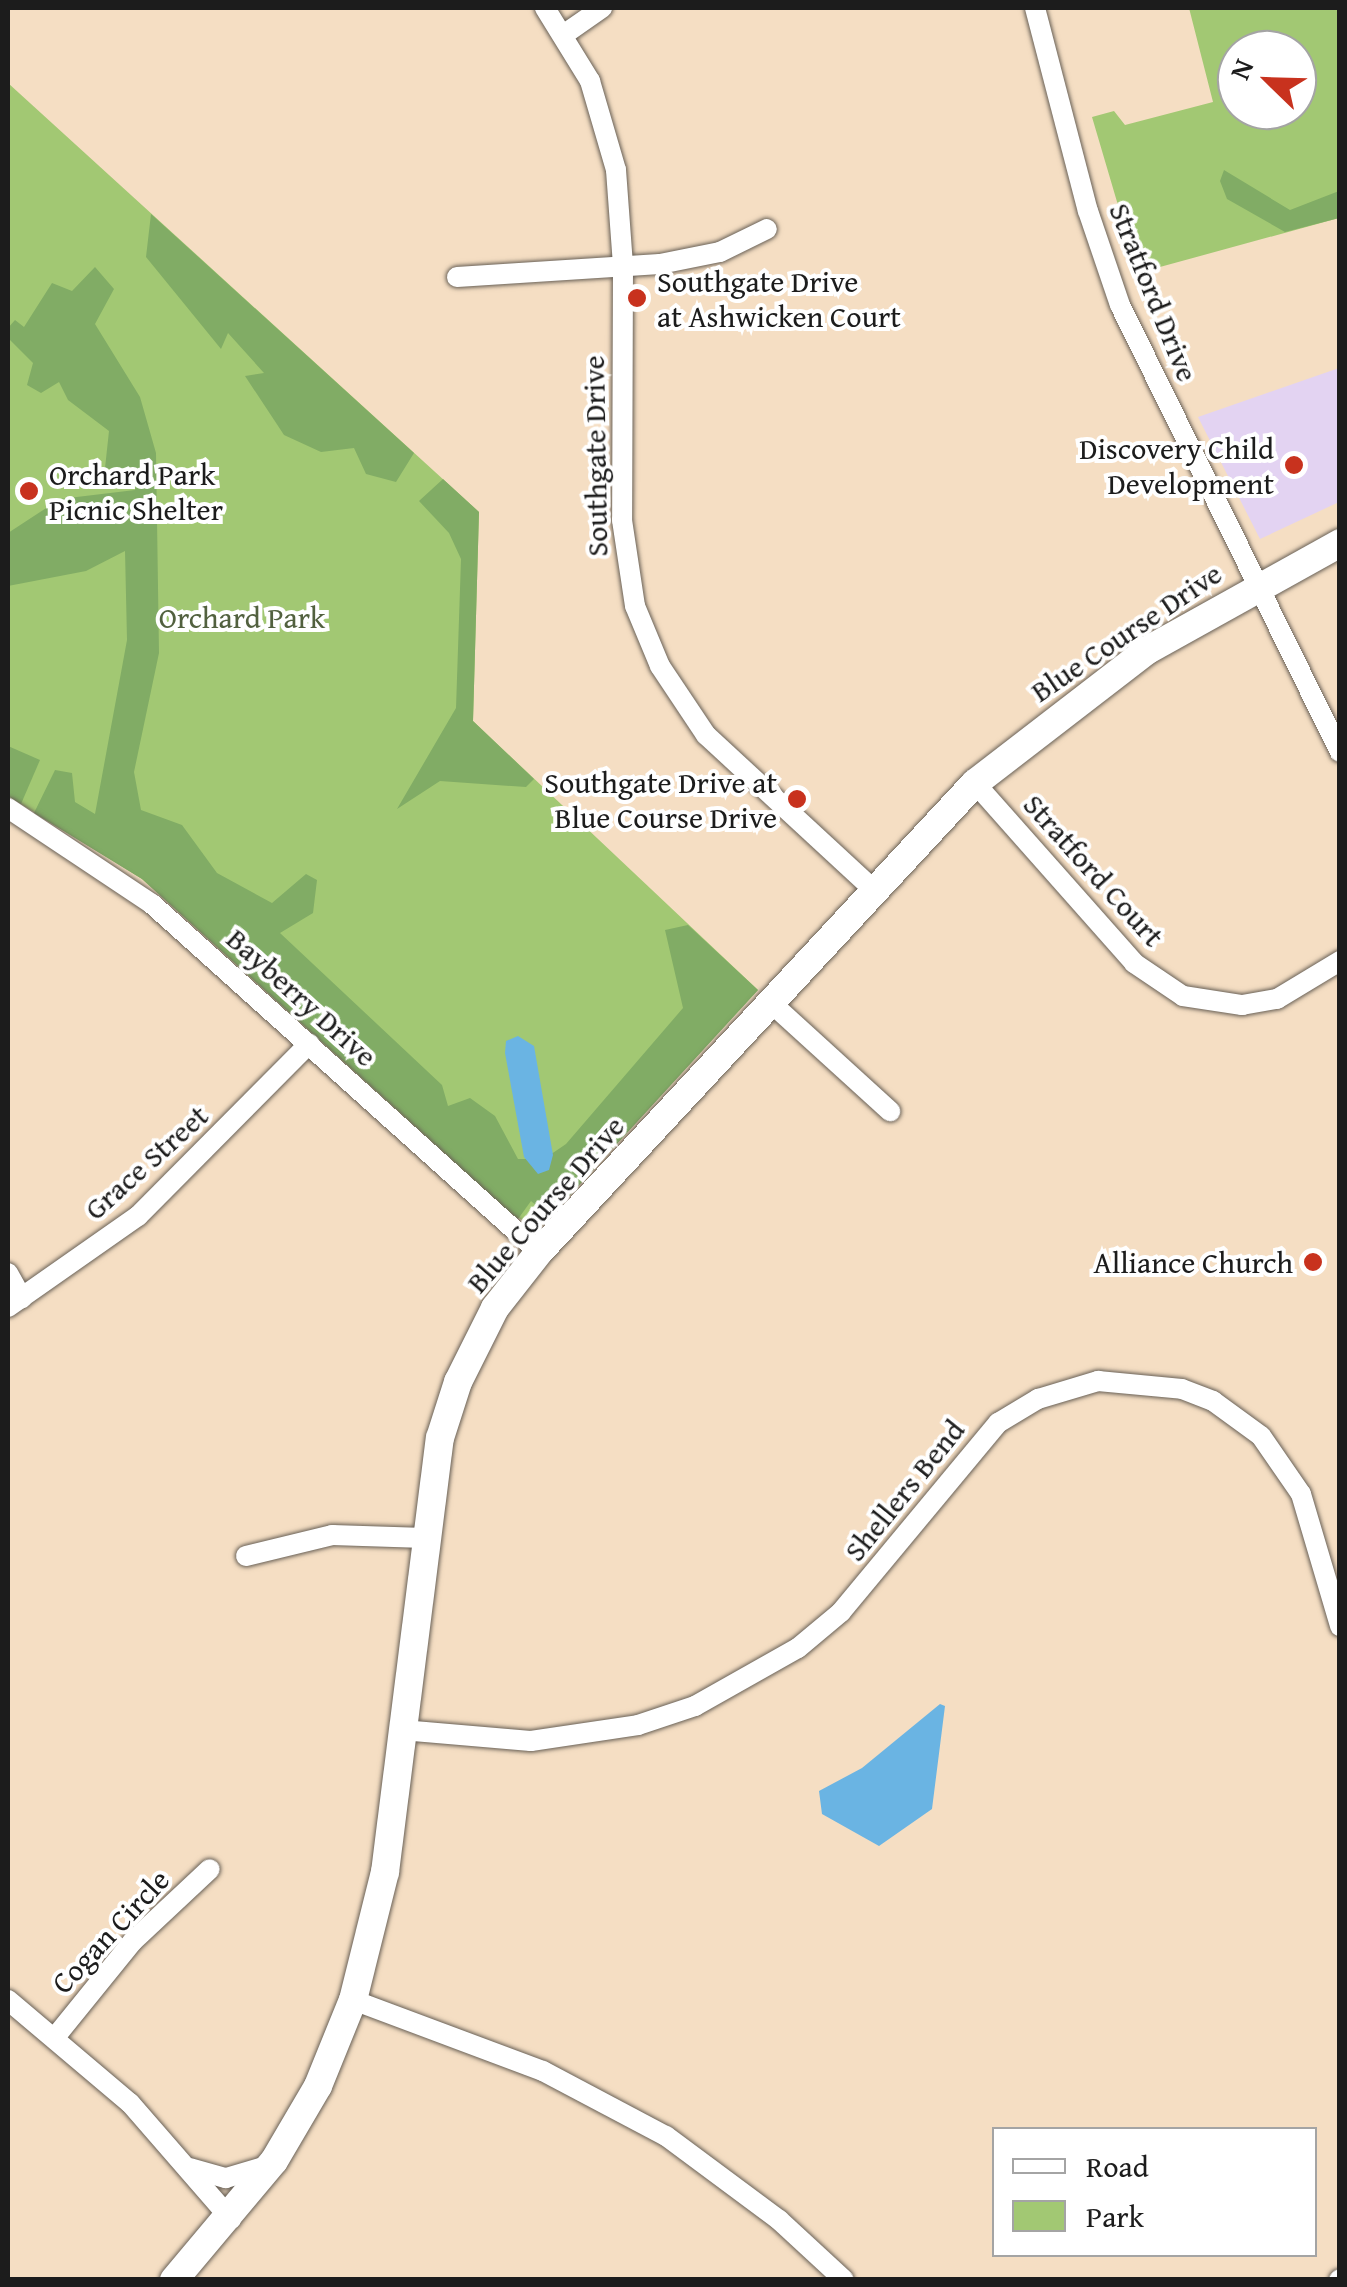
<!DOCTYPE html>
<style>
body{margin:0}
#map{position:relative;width:1347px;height:2287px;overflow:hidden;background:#f5dec3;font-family:"Gentium Book Plus",serif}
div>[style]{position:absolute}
.built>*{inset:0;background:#e3d3f2}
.green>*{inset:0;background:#a2c873}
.forest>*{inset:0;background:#81ac65}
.water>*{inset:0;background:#6ab4e3}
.roads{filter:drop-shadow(0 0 2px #686056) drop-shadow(0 0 2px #686056)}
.minor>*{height:20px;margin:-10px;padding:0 10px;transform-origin:10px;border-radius:10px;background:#fff}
.secondary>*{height:28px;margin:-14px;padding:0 14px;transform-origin:14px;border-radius:14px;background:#fff}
.dots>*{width:28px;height:28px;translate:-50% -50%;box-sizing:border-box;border:5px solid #fff;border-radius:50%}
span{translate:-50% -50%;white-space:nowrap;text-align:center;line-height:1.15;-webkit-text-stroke:8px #fff;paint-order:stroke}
.poi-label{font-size:30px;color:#1c1c1c}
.left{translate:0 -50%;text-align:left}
.right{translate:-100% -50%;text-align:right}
.street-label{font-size:30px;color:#1c1c1c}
.park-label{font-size:30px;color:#52613f}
.frame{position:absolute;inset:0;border:10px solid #1c1c1c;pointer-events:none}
.legend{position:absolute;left:992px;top:2127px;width:325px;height:130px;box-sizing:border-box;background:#fff;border:2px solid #a4a4a4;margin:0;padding:12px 18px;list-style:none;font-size:30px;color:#1c1c1c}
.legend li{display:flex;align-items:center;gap:20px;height:50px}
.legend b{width:50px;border:2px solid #a4a4a4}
.north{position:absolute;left:1217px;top:30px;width:100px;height:100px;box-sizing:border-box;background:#fff;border:2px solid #a4a4a4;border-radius:50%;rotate:293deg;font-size:28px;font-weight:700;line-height:40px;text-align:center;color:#1c1c1c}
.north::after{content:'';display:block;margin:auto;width:35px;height:45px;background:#c8321e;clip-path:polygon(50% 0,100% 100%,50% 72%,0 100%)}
</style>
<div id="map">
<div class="built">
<div style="clip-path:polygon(1339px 368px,1339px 502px,1260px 539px,1198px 417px)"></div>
</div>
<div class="green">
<div style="clip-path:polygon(evenodd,1189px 8px,1339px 8px,1339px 218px,1138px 273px,1092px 117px,1114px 111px,1125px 125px,1213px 102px,1189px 8px,1237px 50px,1297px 50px,1297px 110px,1237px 110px,1237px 50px)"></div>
<div style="clip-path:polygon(8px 83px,479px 512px,473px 721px,758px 990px,537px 1230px,508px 1211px,142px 879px,8px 796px)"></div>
</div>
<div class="forest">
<div style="clip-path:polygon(1224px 170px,1290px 210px,1339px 191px,1339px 218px,1285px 232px,1227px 199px,1220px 181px)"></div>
<div style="clip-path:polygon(151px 214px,414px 453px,396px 482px,366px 474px,354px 448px,321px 452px,284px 435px,245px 376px,264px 373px,228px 333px,221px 349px,146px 257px)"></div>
<div style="clip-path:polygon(95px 267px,114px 289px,95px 324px,140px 397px,156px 453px,159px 653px,134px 772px,141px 810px,182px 825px,217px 873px,272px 903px,306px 874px,317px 880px,313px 913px,280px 933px,442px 1085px,448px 1106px,470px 1098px,495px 1116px,518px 1159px,544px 1159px,566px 1144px,683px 1008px,665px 930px,688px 925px,758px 990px,550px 1217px,531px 1201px,518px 1219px,142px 879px,34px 813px,55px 770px,72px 773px,75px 802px,95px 814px,127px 640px,125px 551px,86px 571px,8px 586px,8px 533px,60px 499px,135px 490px,138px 475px,105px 468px,109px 431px,68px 400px,59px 382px,41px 393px,27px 385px,33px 363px,8px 338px,8px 328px,15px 320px,24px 327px,52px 283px,72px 291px)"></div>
<div style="clip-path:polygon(443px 479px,479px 512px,473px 721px,534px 779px,526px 787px,440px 781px,397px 809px,456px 708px,461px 559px,449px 533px,419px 501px)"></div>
<div style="clip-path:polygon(8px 746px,40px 760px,21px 804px,8px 796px)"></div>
</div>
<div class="water">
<div style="clip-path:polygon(518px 1036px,534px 1046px,553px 1155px,549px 1170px,538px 1174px,524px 1157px,505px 1053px,506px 1041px)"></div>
<div style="clip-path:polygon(940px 1704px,945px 1706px,932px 1809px,879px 1846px,822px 1814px,819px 1791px,862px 1768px)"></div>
</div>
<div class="roads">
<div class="minor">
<div style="left:545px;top:8px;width:86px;rotate:58.3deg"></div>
<div style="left:590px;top:81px;width:93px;rotate:73.7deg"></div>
<div style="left:616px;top:170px;width:96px;rotate:85.8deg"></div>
<div style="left:623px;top:266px;width:254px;rotate:90.2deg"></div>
<div style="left:622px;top:520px;width:87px;rotate:81.4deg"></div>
<div style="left:635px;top:606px;width:65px;rotate:67.4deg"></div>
<div style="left:660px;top:666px;width:83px;rotate:56.3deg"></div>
<div style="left:706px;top:735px;width:226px;rotate:42.7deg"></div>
<div style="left:1035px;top:8px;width:210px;rotate:75.4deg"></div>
<div style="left:1088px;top:211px;width:99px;rotate:71.2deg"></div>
<div style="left:1120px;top:305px;width:498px;rotate:63.8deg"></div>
<div style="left:566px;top:33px;width:44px;rotate:-34.8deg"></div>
<div style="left:457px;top:277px;width:203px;rotate:-3.7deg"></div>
<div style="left:660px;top:264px;width:61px;rotate:-11.3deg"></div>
<div style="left:720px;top:252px;width:52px;rotate:-26.1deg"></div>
<div style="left:975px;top:783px;width:240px;rotate:48.5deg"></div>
<div style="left:1134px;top:963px;width:59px;rotate:34deg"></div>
<div style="left:1183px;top:996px;width:60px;rotate:8.7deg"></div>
<div style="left:1242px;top:1005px;width:36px;rotate:-10deg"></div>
<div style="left:1277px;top:999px;width:74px;rotate:-31.1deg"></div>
<div style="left:8px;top:808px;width:173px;rotate:33.7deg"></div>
<div style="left:152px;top:904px;width:520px;rotate:41.96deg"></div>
<div style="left:769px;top:1001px;width:164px;rotate:42.3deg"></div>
<div style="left:8px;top:1273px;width:29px;rotate:61deg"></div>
<div style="left:8px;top:1307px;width:159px;rotate:-35deg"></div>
<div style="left:138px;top:1216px;width:243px;rotate:-45.2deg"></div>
<div style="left:246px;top:1556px;width:89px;rotate:-13.7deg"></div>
<div style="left:332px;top:1535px;width:93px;rotate:1.8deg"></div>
<div style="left:402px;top:1730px;width:129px;rotate:4.9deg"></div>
<div style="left:531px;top:1741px;width:108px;rotate:-8.5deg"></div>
<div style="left:638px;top:1725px;width:60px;rotate:-18.4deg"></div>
<div style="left:695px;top:1706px;width:118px;rotate:-29.4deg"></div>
<div style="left:798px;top:1648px;width:56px;rotate:-39.9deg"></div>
<div style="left:841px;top:1612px;width:246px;rotate:-50.3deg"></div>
<div style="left:998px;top:1423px;width:47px;rotate:-31deg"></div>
<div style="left:1038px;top:1399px;width:63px;rotate:-16.7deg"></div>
<div style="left:1098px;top:1381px;width:84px;rotate:5.4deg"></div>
<div style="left:1182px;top:1389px;width:33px;rotate:21deg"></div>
<div style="left:1213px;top:1401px;width:59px;rotate:36.1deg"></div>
<div style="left:1261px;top:1436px;width:70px;rotate:55.4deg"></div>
<div style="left:1301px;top:1494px;width:138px;rotate:73.5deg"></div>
<div style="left:8px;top:2000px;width:160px;rotate:40.2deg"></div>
<div style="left:130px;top:2103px;width:154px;rotate:49deg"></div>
<div style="left:353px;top:2000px;width:203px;rotate:20.5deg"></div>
<div style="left:543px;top:2071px;width:139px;rotate:27.9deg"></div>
<div style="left:666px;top:2136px;width:141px;rotate:36.6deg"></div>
<div style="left:779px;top:2220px;width:88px;rotate:42.7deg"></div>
<div style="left:56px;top:2036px;width:122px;rotate:-51deg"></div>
<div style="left:133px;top:1941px;width:105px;rotate:-43.1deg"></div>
<div style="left:190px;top:2168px;width:37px;rotate:16deg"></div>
<div style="left:226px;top:2178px;width:43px;rotate:-16.3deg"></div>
<div style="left:1339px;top:2280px;width:1px;rotate:-45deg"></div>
</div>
<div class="secondary">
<div style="left:174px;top:2280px;width:155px;rotate:-50deg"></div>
<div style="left:274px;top:2161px;width:87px;rotate:-59.6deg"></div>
<div style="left:318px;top:2086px;width:93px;rotate:-67.9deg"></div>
<div style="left:353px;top:2000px;width:132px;rotate:-76deg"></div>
<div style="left:385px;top:1872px;width:437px;rotate:-82.8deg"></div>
<div style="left:440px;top:1438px;width:59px;rotate:-72.2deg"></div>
<div style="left:458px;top:1382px;width:83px;rotate:-63.4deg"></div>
<div style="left:495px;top:1308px;width:71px;rotate:-51.8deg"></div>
<div style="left:539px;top:1252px;width:640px;rotate:-47.09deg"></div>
<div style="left:975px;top:783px;width:218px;rotate:-37.6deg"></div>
<div style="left:1148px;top:650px;width:220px;rotate:-29.1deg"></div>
</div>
</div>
<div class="dots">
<div style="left:637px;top:298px;background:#c8321e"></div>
<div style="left:1294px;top:465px;background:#c8321e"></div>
<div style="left:29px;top:491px;background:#c8321e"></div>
<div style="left:797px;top:799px;background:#c8321e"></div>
<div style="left:1313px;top:1262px;background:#c8321e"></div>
</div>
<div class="poi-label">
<span class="left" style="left:657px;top:298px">Southgate Drive<br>at Ashwicken Court</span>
<span class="right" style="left:1274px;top:465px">Discovery Child<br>Development</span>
<span class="left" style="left:49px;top:491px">Orchard Park<br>Picnic Shelter</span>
<span class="right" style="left:777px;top:799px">Southgate Drive at<br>Blue Course Drive</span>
<span class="right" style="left:1293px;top:1262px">Alliance Church</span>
</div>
<div class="street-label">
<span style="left:1154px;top:292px;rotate:68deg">Stratford Drive</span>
<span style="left:595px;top:456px;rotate:-91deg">Southgate Drive</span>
<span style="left:1126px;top:632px;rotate:-34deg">Blue Course Drive</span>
<span style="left:1094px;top:870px;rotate:48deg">Stratford Court</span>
<span style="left:302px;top:997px;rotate:42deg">Bayberry Drive</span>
<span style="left:146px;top:1162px;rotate:-42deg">Grace Street</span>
<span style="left:545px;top:1204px;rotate:-49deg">Blue Course Drive</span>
<span style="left:904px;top:1490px;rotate:-51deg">Shellers Bend</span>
<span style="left:110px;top:1931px;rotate:-47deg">Cogan Circle</span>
</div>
<div class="park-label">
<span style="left:242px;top:617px">Orchard Park</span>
</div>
<div class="frame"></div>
<ul class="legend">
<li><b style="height:12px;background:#fff"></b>Road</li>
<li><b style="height:28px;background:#a2c873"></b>Park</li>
</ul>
<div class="north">N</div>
</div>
